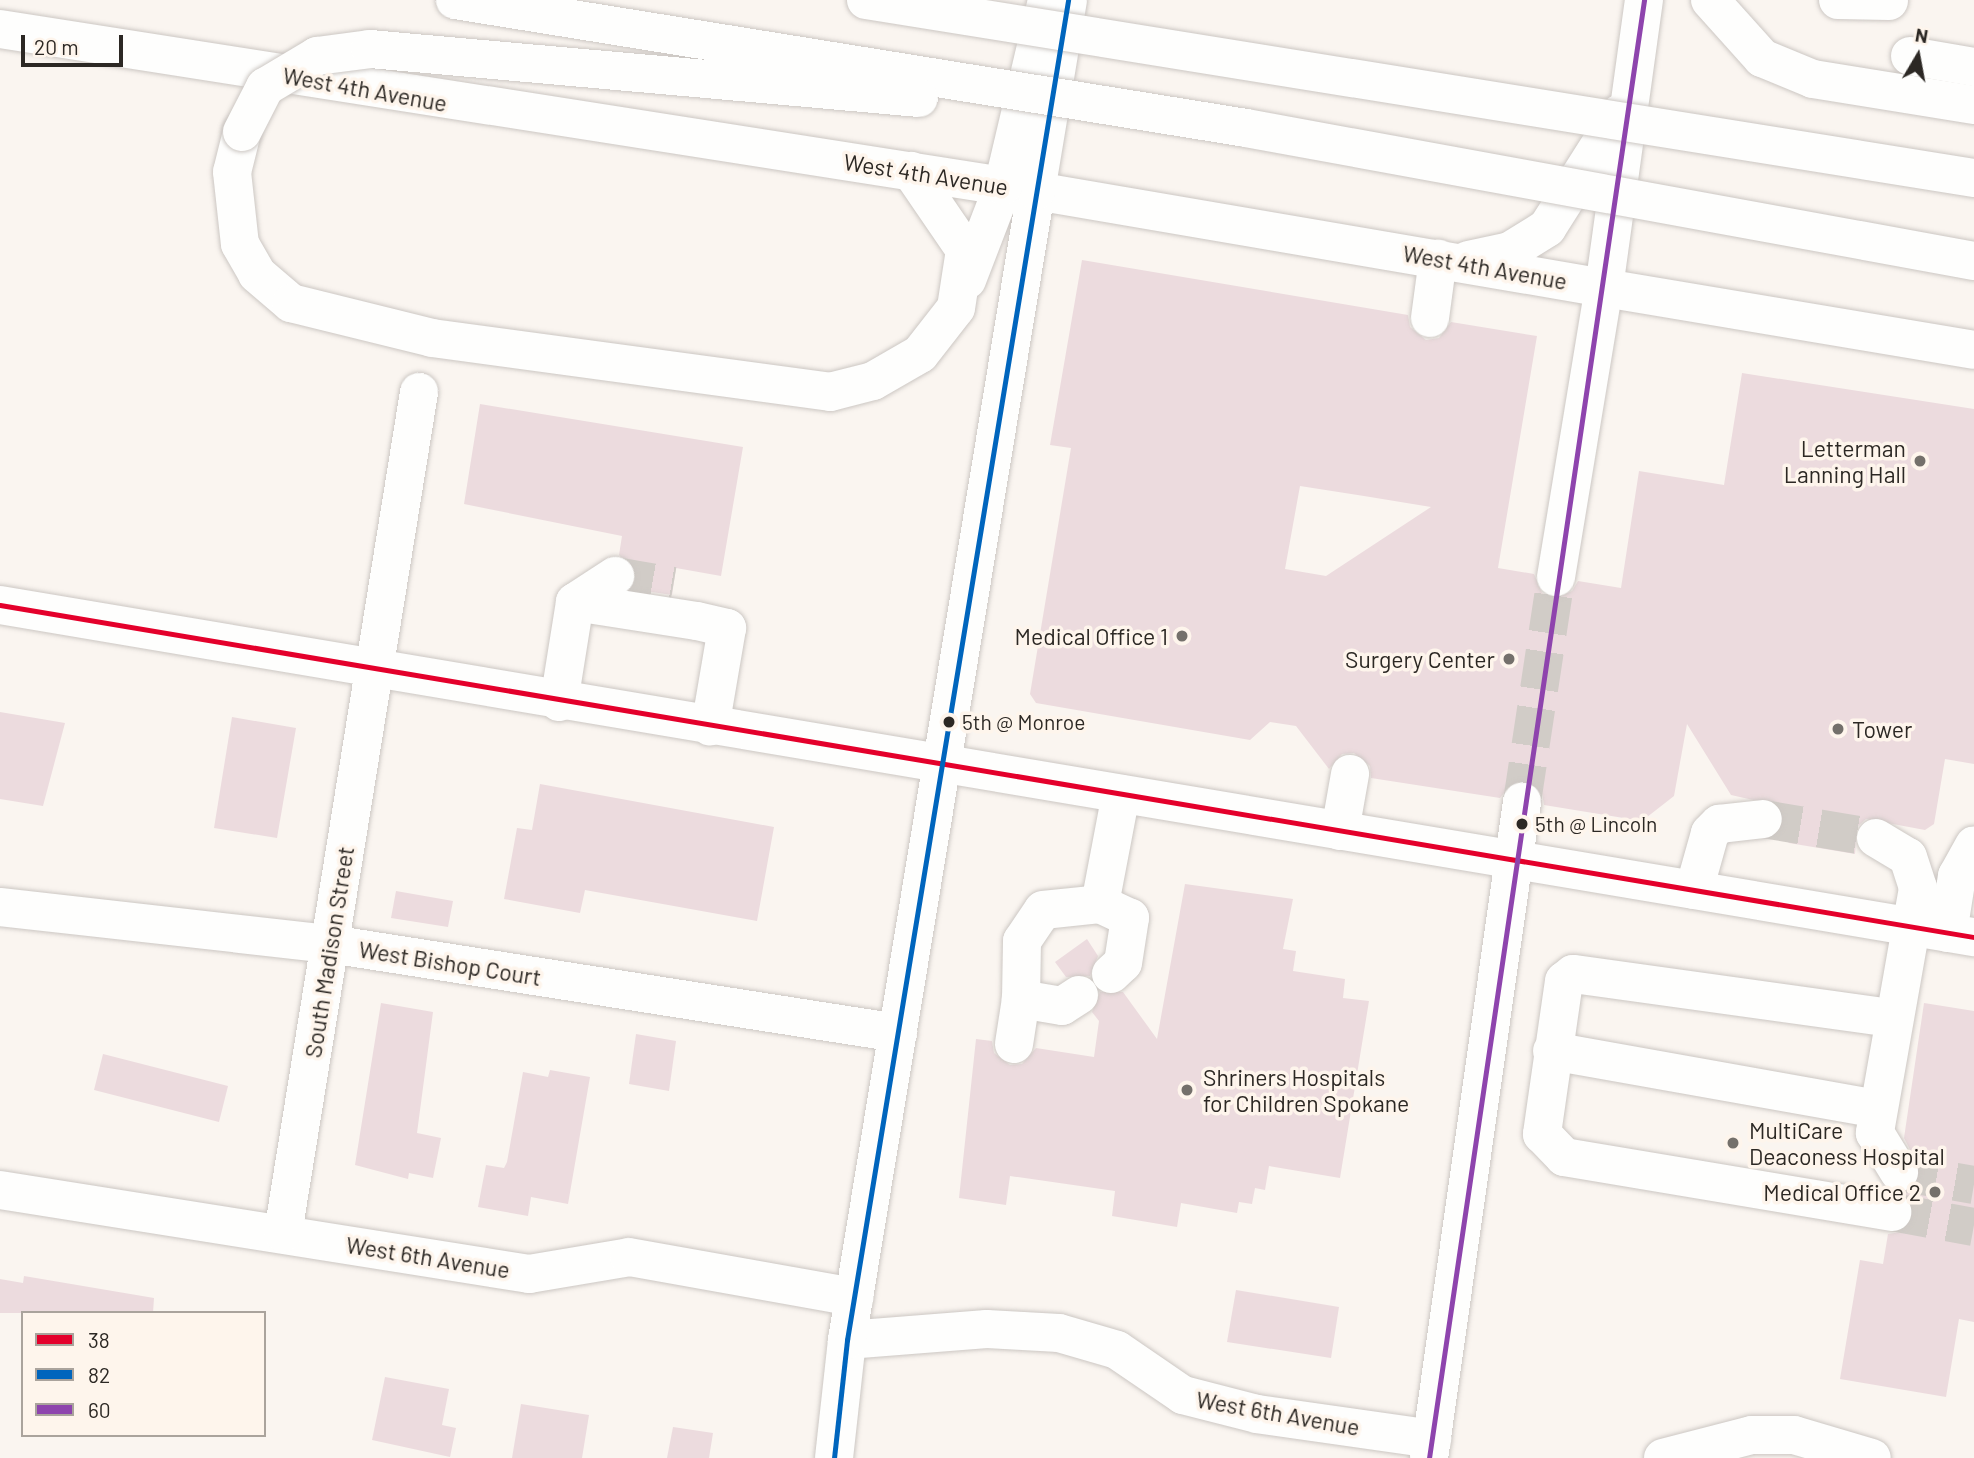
<!DOCTYPE html>
<style>
body{margin:0}
#map{position:relative;width:1974px;height:1458px;overflow:hidden;background:#faf5f0;font-family:Barlow,sans-serif}
div>[style]{position:absolute}
.building>*{inset:0;background:#ecdbde}
.minor-tunnel>*{height:38px;margin-top:-19px;transform-origin:0;background:repeating-linear-gradient(90deg,#d1ccc7 0 38px,transparent 0 57px)}
.roads{filter:drop-shadow(0 0 2px #ccc7c3) drop-shadow(0 0 2px #ccc7c3)}
.minor>*{height:38px;margin:-19px;padding:0 19px;transform-origin:19px;border-radius:19px;background:#fefefd}
.major>*{height:38px;margin:-19px;padding:0 19px;transform-origin:19px;border-radius:19px;background:#fefefd}
.highway>*{height:38px;margin:-19px;padding:0 19px;transform-origin:19px;border-radius:19px;background:#fefefd}
.bridges{filter:drop-shadow(0 0 2px #ccc7c3) drop-shadow(0 0 2px #ccc7c3)}
.highway-bridge>*{height:38px;margin:-19px;padding:0 19px;transform-origin:19px;border-radius:19px;background:#fefefd}
.bus-1>*{height:5px;margin:-2.5px;padding:0 2.5px;transform-origin:2.5px;border-radius:2.5px;background:#e4002b}
.bus-2>*{height:5px;margin:-2.5px;padding:0 2.5px;transform-origin:2.5px;border-radius:2.5px;background:#0065bd}
.bus-3>*{height:5px;margin:-2.5px;padding:0 2.5px;transform-origin:2.5px;border-radius:2.5px;background:#8e44ad}
.dots>*{width:19px;height:19px;translate:-50% -50%;box-sizing:border-box;border:4px solid #fef5ec;border-radius:50%}
span{translate:-50% -50%;white-space:nowrap;text-align:center;line-height:1.15;-webkit-text-stroke:7px #fef5ec;paint-order:stroke}
.bus-label{font-size:21px;color:#2c2824}
.left{translate:0 -50%;text-align:left}
.street-label{font-size:23px;color:#2c2824}
.poi-label{font-size:23px;color:#2c2824}
.right{translate:-100% -50%;text-align:right}
.legend{position:absolute;left:21px;top:1311px;width:245px;height:126px;box-sizing:border-box;background:#fef5ec;border:2px solid #aaa39c;margin:0;padding:9px 12px;list-style:none;font-size:21px;color:#2c2824}
.legend li{display:flex;align-items:center;gap:14px;height:35px}
.legend b{width:35px;border:2px solid #aaa39c}
.north{position:absolute;left:1883px;top:21px;width:70px;height:70px;-webkit-text-stroke:5px #fef5ec;paint-order:stroke;rotate:10deg;font-size:19px;font-weight:700;line-height:28px;text-align:center;color:#2c2824}
.north::after{content:'';display:block;margin:auto;width:24px;height:32px;background:#2c2824;clip-path:polygon(50% 0,100% 100%,50% 72%,0 100%)}
.scale{position:absolute;left:21px;top:35px;width:102px;height:32px;box-sizing:border-box;border:4px solid #2c2824;border-top:0;padding-left:9px;font-size:21px;line-height:24px;white-space:nowrap;color:#2c2824;-webkit-text-stroke:5px #fef5ec;paint-order:stroke}
</style>
<div id="map">
<div class="building">
<div style="clip-path:polygon(evenodd,1082px 260px,1408px 315px,1410px 327px,1426px 340px,1439px 338px,1451px 322px,1537px 336px,1498px 568px,1534px 574px,1542px 593px,1553px 599px,1572px 591px,1578px 581px,1621px 588px,1639px 471px,1724px 485px,1742px 373px,1974px 409px,1974px 764px,1945px 759px,1934px 824px,1925px 830px,1866px 819px,1857px 827px,1855px 854px,1789px 843px,1781px 831px,1780px 806px,1731px 795px,1687px 724px,1674px 796px,1642px 821px,1544px 805px,1542px 793px,1526px 781px,1513px 782px,1500px 798px,1371px 778px,1370px 766px,1354px 753px,1342px 754px,1329px 769px,1296px 726px,1270px 722px,1250px 740px,1036px 703px,1030px 694px,1071px 448px,1050px 445px,1082px 260px,1300px 486px,1364px 496px,1431px 507px,1326px 576px,1285px 569px,1300px 486px)"></div>
<div style="clip-path:polygon(480px 404px,743px 447px,721px 576px,676px 568px,672px 595px,632px 589px,637px 574px,619px 555px,622px 536px,464px 504px)"></div>
<div style="clip-path:polygon(0 712px,65px 723px,43px 806px,0 799px)"></div>
<div style="clip-path:polygon(232px 717px,296px 728px,277px 838px,214px 828px)"></div>
<div style="clip-path:polygon(540px 784px,774px 827px,757px 921px,585px 890px,580px 913px,504px 899px,517px 828px,532px 830px)"></div>
<div style="clip-path:polygon(1185px 884px,1293px 899px,1283px 949px,1296px 951px,1293px 971px,1345px 979px,1343px 998px,1369px 1001px,1340px 1178px,1269px 1166px,1265px 1190px,1255px 1188px,1252px 1204px,1239px 1202px,1237px 1213px,1181px 1203px,1177px 1227px,1112px 1216px,1115px 1191px,1010px 1176px,1006px 1205px,959px 1198px,976px 1039px,992px 1041px,994px 1053px,1010px 1065px,1022px 1064px,1036px 1048px,1094px 1057px,1099px 1021px,1092px 1012px,1100px 992px,1123px 992px,1157px 1039px)"></div>
<div style="clip-path:polygon(396px 891px,453px 901px,448px 927px,391px 918px)"></div>
<div style="clip-path:polygon(1087px 939px,1098px 956px,1090px 976px,1066px 977px,1055px 962px)"></div>
<div style="clip-path:polygon(381px 1003px,433px 1012px,417px 1133px,441px 1138px,433px 1178px,409px 1173px,408px 1179px,355px 1165px)"></div>
<div style="clip-path:polygon(1924px 1003px,1974px 1011px,1974px 1322px,1959px 1319px,1946px 1397px,1840px 1379px,1860px 1260px,1883px 1264px,1888px 1234px,1900px 1232px,1913px 1216px,1902px 1193px,1918px 1183px,1921px 1171px,1904px 1138px)"></div>
<div style="clip-path:polygon(636px 1034px,676px 1041px,669px 1091px,629px 1084px)"></div>
<div style="clip-path:polygon(103px 1054px,228px 1086px,219px 1122px,94px 1090px)"></div>
<div style="clip-path:polygon(550px 1070px,590px 1077px,568px 1204px,531px 1197px,528px 1216px,478px 1207px,486px 1165px,504px 1168px,507px 1162px,523px 1072px,548px 1077px)"></div>
<div style="clip-path:polygon(24px 1276px,154px 1298px,153px 1313px,0 1313px,0 1279px,23px 1283px)"></div>
<div style="clip-path:polygon(1236px 1290px,1339px 1307px,1331px 1358px,1227px 1342px)"></div>
<div style="clip-path:polygon(385px 1377px,449px 1389px,442px 1425px,456px 1428px,450px 1457px,372px 1440px)"></div>
<div style="clip-path:polygon(521px 1404px,589px 1415px,582px 1458px,512px 1458px)"></div>
<div style="clip-path:polygon(673px 1427px,713px 1433px,709px 1458px,667px 1458px)"></div>
</div>
<div class="minor-tunnel">
<div style="left:615px;top:576px;width:59px;rotate:9.8deg"></div>
<div style="left:1522px;top:802px;width:228px;rotate:-81.4deg"></div>
<div style="left:1763px;top:819px;width:115px;rotate:9.5deg"></div>
<div style="left:1899px;top:1172px;width:76px;rotate:9.8deg"></div>
<div style="left:1892px;top:1212px;width:83px;rotate:10.4deg"></div>
</div>
<div class="roads">
<div class="minor">
<div style="left:1838px;top:0;width:51px;rotate:1.1deg"></div>
<div style="left:1910px;top:56px;width:65px;rotate:9.8deg"></div>
<div style="left:1430px;top:318px;width:60px;rotate:-82.3deg"></div>
<div style="left:1556px;top:577px;width:293px;rotate:-80.6deg"></div>
<div style="left:1604px;top:288px;width:375px;rotate:9.5deg"></div>
<div style="left:575px;top:602px;width:48px;rotate:-33deg"></div>
<div style="left:0;top:605px;width:2002px;rotate:9.55deg"></div>
<div style="left:559px;top:702px;width:101px;rotate:-80.9deg"></div>
<div style="left:575px;top:602px;width:123px;rotate:8.9deg"></div>
<div style="left:697px;top:621px;width:31px;rotate:13deg"></div>
<div style="left:727px;top:628px;width:100px;rotate:99.7deg"></div>
<div style="left:1340px;top:831px;width:58px;rotate:-80deg"></div>
<div style="left:1876px;top:838px;width:37px;rotate:31deg"></div>
<div style="left:1908px;top:857px;width:33px;rotate:72deg"></div>
<div style="left:1918px;top:888px;width:249px;rotate:100deg"></div>
<div style="left:1875px;top:1133px;width:46px;rotate:58.4deg"></div>
<div style="left:1694px;top:890px;width:59px;rotate:-74.3deg"></div>
<div style="left:1710px;top:833px;width:13px;rotate:-45deg"></div>
<div style="left:1719px;top:824px;width:44px;rotate:-6.5deg"></div>
<div style="left:0;top:907px;width:332px;rotate:6.4deg"></div>
<div style="left:330px;top:944px;width:575px;rotate:8.91deg"></div>
<div style="left:1948px;top:933px;width:58px;rotate:-81deg"></div>
<div style="left:1957px;top:876px;width:35px;rotate:-61deg"></div>
<div style="left:1111px;top:974px;width:16px;rotate:-43deg"></div>
<div style="left:1123px;top:963px;width:46px;rotate:-81.2deg"></div>
<div style="left:1130px;top:918px;width:33px;rotate:-155deg"></div>
<div style="left:1100px;top:904px;width:112px;rotate:-79.2deg"></div>
<div style="left:1079px;top:995px;width:20px;rotate:147deg"></div>
<div style="left:1062px;top:1006px;width:42px;rotate:-170.3deg"></div>
<div style="left:1021px;top:999px;width:58px;rotate:-89deg"></div>
<div style="left:1022px;top:941px;width:37px;rotate:-56deg"></div>
<div style="left:1043px;top:910px;width:57px;rotate:-6deg"></div>
<div style="left:1891px;top:1018px;width:321px;rotate:-172.1deg"></div>
<div style="left:1573px;top:974px;width:11px;rotate:142deg"></div>
<div style="left:1564px;top:981px;width:155px;rotate:98.2deg"></div>
<div style="left:1542px;top:1134px;width:32px;rotate:46deg"></div>
<div style="left:1564px;top:1157px;width:333px;rotate:9.5deg"></div>
<div style="left:1014px;top:1044px;width:46px;rotate:-81.2deg"></div>
<div style="left:1552px;top:1051px;width:330px;rotate:10.1deg"></div>
<div style="left:0;top:1190px;width:536px;rotate:9.02deg"></div>
<div style="left:529px;top:1274px;width:101px;rotate:-9.6deg"></div>
<div style="left:629px;top:1257px;width:229px;rotate:10.1deg"></div>
<div style="left:283px;top:1233px;width:852px;rotate:-80.81deg"></div>
<div style="left:847px;top:1340px;width:140px;rotate:-4.5deg"></div>
<div style="left:987px;top:1329px;width:72px;rotate:3.2deg"></div>
<div style="left:1059px;top:1333px;width:60px;rotate:16.3deg"></div>
<div style="left:1117px;top:1350px;width:80px;rotate:34.3deg"></div>
<div style="left:1183px;top:1395px;width:76px;rotate:14.4deg"></div>
<div style="left:1257px;top:1414px;width:177px;rotate:8.1deg"></div>
<div style="left:834px;top:1458px;width:119px;rotate:-83.7deg"></div>
<div style="left:847px;top:1340px;width:1164px;rotate:-80.66deg"></div>
<div style="left:1429px;top:1458px;width:663px;rotate:-81.93deg"></div>
<div style="left:1663px;top:1458px;width:92px;rotate:-14.5deg"></div>
<div style="left:1752px;top:1435px;width:42px"></div>
<div style="left:1794px;top:1435px;width:81px;rotate:16.4deg"></div>
</div>
<div class="major">
<div style="left:0;top:29px;width:1049px;rotate:8.89deg"></div>
<div style="left:1036px;top:191px;width:576px;rotate:9.69deg"></div>
<div style="left:1604px;top:288px;width:291px;rotate:-82.1deg"></div>
<div style="left:1036px;top:191px;width:194px;rotate:-80.5deg"></div>
<div style="left:1468px;top:260px;width:43px;rotate:-12.1deg"></div>
<div style="left:1510px;top:251px;width:44px;rotate:-31.9deg"></div>
<div style="left:1547px;top:228px;width:136px;rotate:-57.6deg"></div>
</div>
<div class="highway">
<div style="left:1710px;top:0;width:78px;rotate:48.1deg"></div>
<div style="left:1762px;top:58px;width:55px;rotate:22.4deg"></div>
<div style="left:1813px;top:79px;width:163px;rotate:9.2deg"></div>
<div style="left:242px;top:132px;width:41px;rotate:104deg"></div>
<div style="left:232px;top:172px;width:72px;rotate:83.7deg"></div>
<div style="left:240px;top:244px;width:34px;rotate:60deg"></div>
<div style="left:257px;top:274px;width:45px;rotate:40.5deg"></div>
<div style="left:291px;top:303px;width:145px;rotate:13.9deg"></div>
<div style="left:432px;top:338px;width:402px;rotate:7.7deg"></div>
<div style="left:830px;top:392px;width:44px;rotate:-14.3deg"></div>
<div style="left:873px;top:381px;width:54px;rotate:-29.9deg"></div>
<div style="left:920px;top:354px;width:58px;rotate:-52deg"></div>
<div style="left:956px;top:308px;width:59px;rotate:-81.2deg"></div>
<div style="left:965px;top:250px;width:96px;rotate:-124.4deg"></div>
<div style="left:967px;top:280px;width:101px;rotate:-69deg"></div>
<div style="left:1003px;top:186px;width:191px;rotate:-76.7deg"></div>
</div>
</div>
<div class="bridges">
<div class="highway-bridge">
<div style="left:455px;top:0;width:801px;rotate:9.19deg"></div>
<div style="left:1246px;top:128px;width:740px;rotate:10.35deg"></div>
<div style="left:866px;top:0;width:1122px;rotate:9.13deg"></div>
<div style="left:242px;top:132px;width:51px;rotate:-62.9deg"></div>
<div style="left:265px;top:87px;width:61px;rotate:-30.8deg"></div>
<div style="left:317px;top:56px;width:53px;rotate:-7.5deg"></div>
<div style="left:370px;top:49px;width:551px;rotate:5.1deg"></div>
</div>
</div>
<div class="bus-1">
<div style="left:0;top:605px;width:2002px;rotate:9.55deg"></div>
</div>
<div class="bus-2">
<div style="left:834px;top:1458px;width:119px;rotate:-83.7deg"></div>
<div style="left:847px;top:1340px;width:1358px;rotate:-80.63deg"></div>
</div>
<div class="bus-3">
<div style="left:1429px;top:1458px;width:1474px;rotate:-81.61deg"></div>
</div>
<div class="dots">
<div style="left:1920px;top:461px;background:#74706b"></div>
<div style="left:1182px;top:636px;background:#74706b"></div>
<div style="left:1509px;top:659px;background:#74706b"></div>
<div style="left:949px;top:722px;background:#2c2824"></div>
<div style="left:1838px;top:729px;background:#74706b"></div>
<div style="left:1522px;top:824px;background:#2c2824"></div>
<div style="left:1187px;top:1090px;background:#74706b"></div>
<div style="left:1733px;top:1143px;background:#74706b"></div>
<div style="left:1935px;top:1192px;background:#74706b"></div>
</div>
<div class="bus-label">
<span class="left" style="left:962px;top:722px">5th @ Monroe</span>
<span class="left" style="left:1535px;top:824px">5th @ Lincoln</span>
</div>
<div class="street-label">
<span style="left:365px;top:89px;rotate:10deg">West 4th Avenue</span>
<span style="left:926px;top:174px;rotate:9deg">West 4th Avenue</span>
<span style="left:1485px;top:267px;rotate:10deg">West 4th Avenue</span>
<span style="left:329px;top:952px;rotate:-81deg">South Madison Street</span>
<span style="left:450px;top:963px;rotate:9deg">West Bishop Court</span>
<span style="left:428px;top:1257px;rotate:9deg">West 6th Avenue</span>
<span style="left:1278px;top:1413px;rotate:10deg">West 6th Avenue</span>
</div>
<div class="poi-label">
<span class="right" style="left:1906px;top:461px">Letterman<br>Lanning Hall</span>
<span class="right" style="left:1168px;top:636px">Medical Office 1</span>
<span class="right" style="left:1495px;top:659px">Surgery Center</span>
<span class="left" style="left:1852px;top:729px">Tower</span>
<span class="left" style="left:1203px;top:1090px">Shriners Hospitals<br>for Children Spokane</span>
<span class="left" style="left:1749px;top:1143px">MultiCare<br>Deaconess Hospital</span>
<span class="right" style="left:1921px;top:1192px">Medical Office 2</span>
</div>
<ul class="legend">
<li><b style="height:9px;background:#e4002b"></b>38</li>
<li><b style="height:9px;background:#0065bd"></b>82</li>
<li><b style="height:9px;background:#8e44ad"></b>60</li>
</ul>
<div class="north">N</div>
<div class="scale">20 m</div>
</div>
